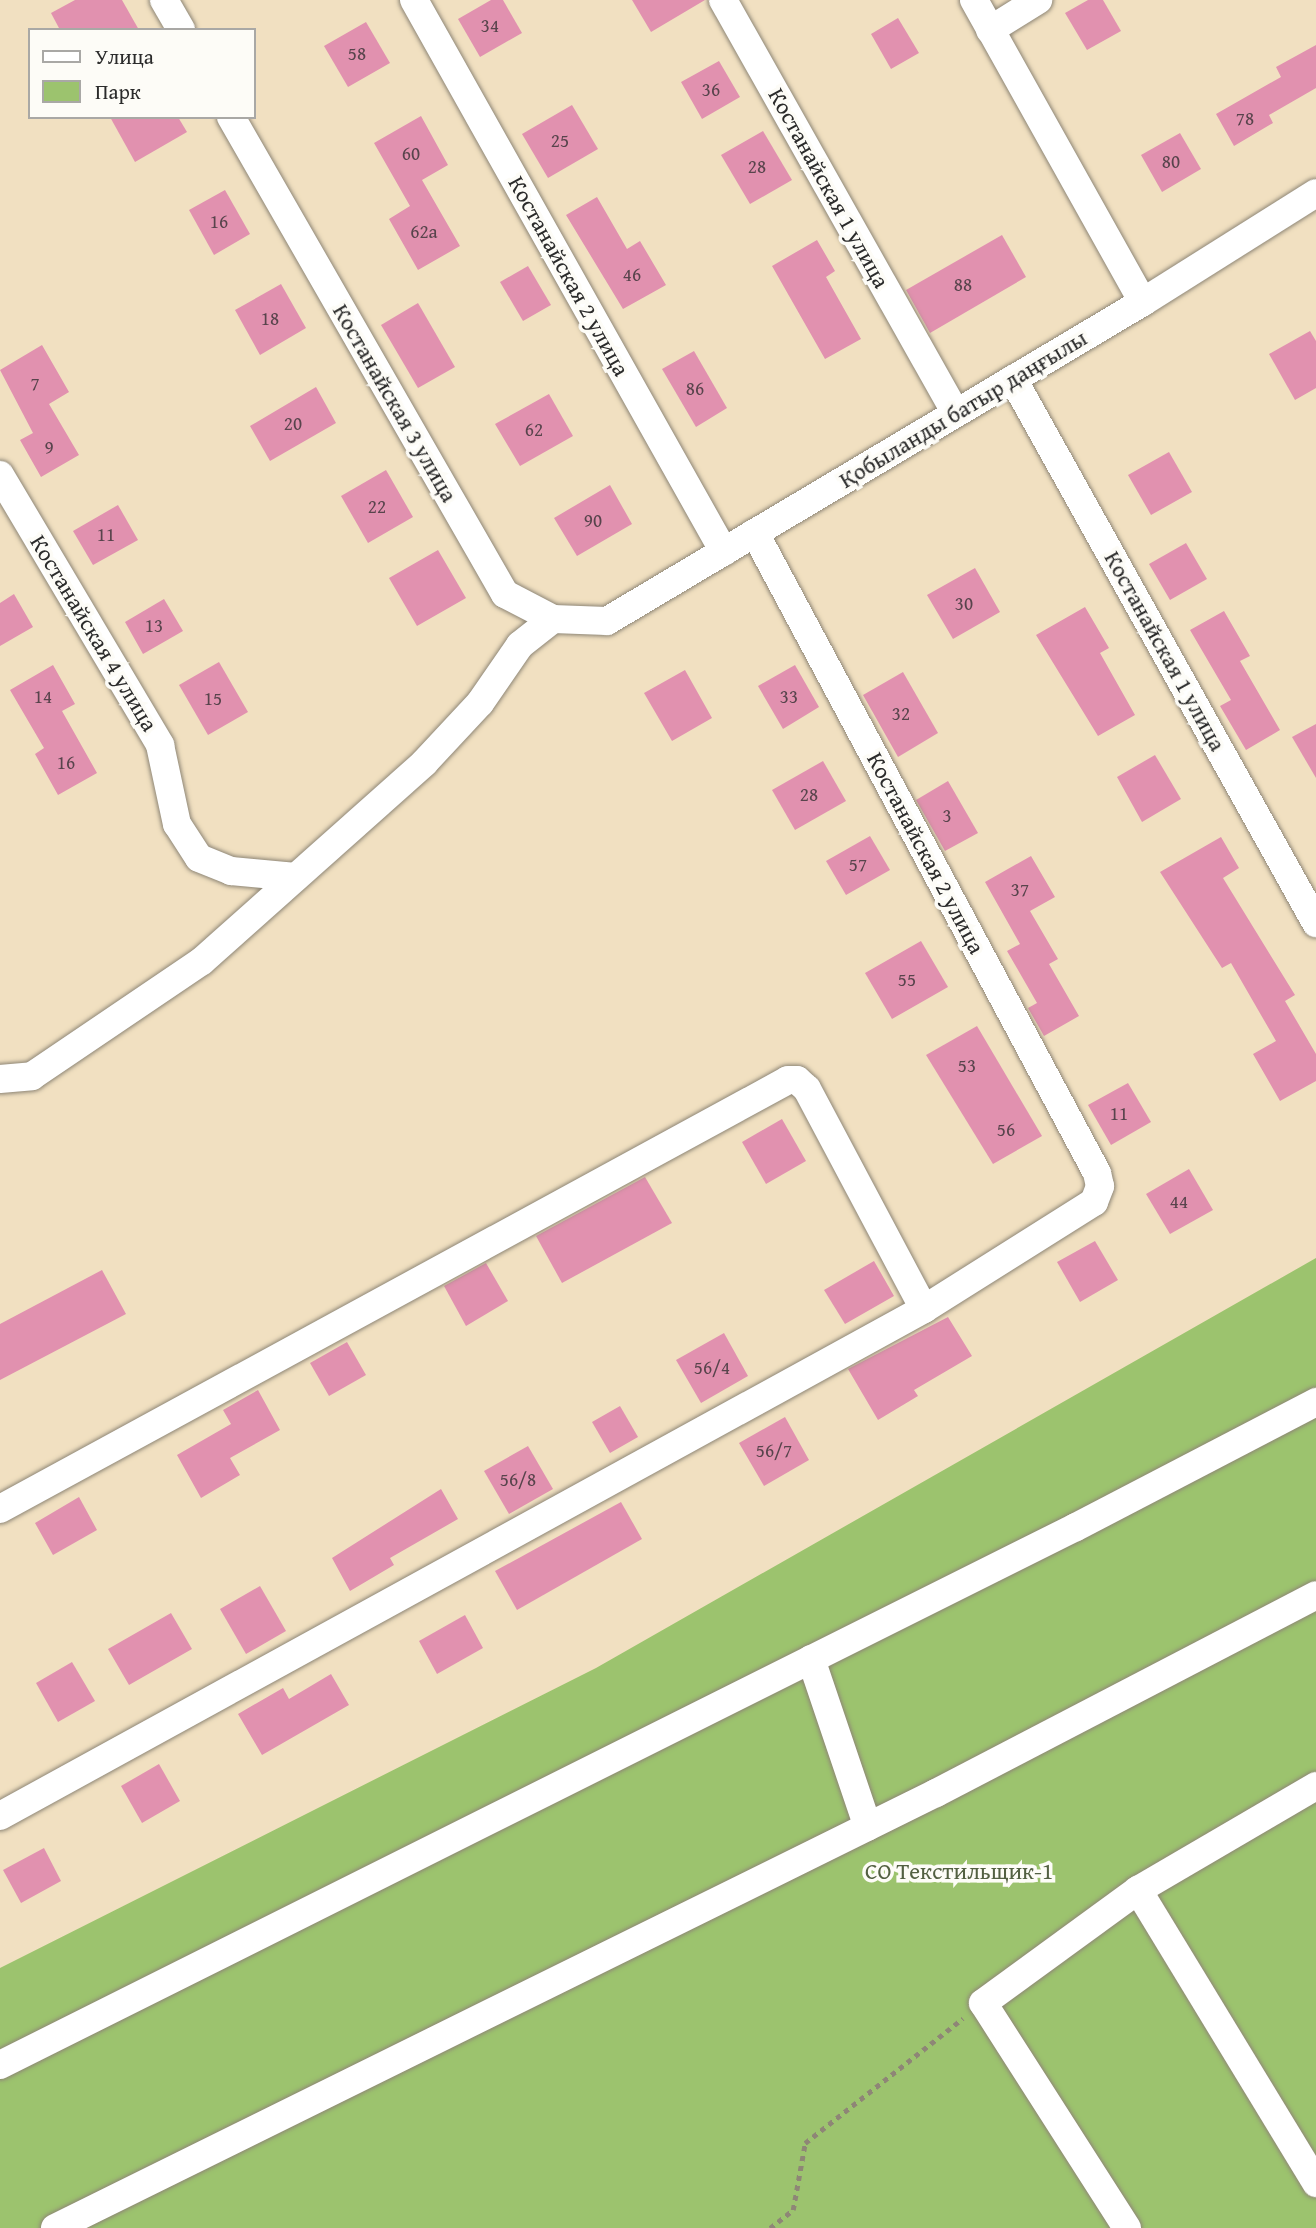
<!DOCTYPE html>
<meta charset="utf-8">
<style>
body{margin:0}
#map{position:relative;width:1316px;height:2228px;overflow:hidden;background:#f1e0c1;font-family:"Gentium Book Plus",serif}
div>[style]{position:absolute}
.green>*{inset:0;background:#9cc36e}
.building>*{inset:0;background:#e191af}
.path>*{height:4.5px;margin-top:-2.25px;transform-origin:0;background:repeating-linear-gradient(90deg,#8e8676 0 5px,transparent 0 10px)}
.roads{filter:drop-shadow(0 0 2px #8e8676) drop-shadow(0 0 2px #8e8676)}
.street>*{height:28px;margin:-14px;padding:0 14px;transform-origin:14px;border-radius:14px;background:#fff}
span{translate:-50% -50%;white-space:nowrap;text-align:center;line-height:1.15;-webkit-text-stroke:7px #fdfcf7;paint-order:stroke}
.number-label{font-size:19px;color:#58444c}
.number-label span{-webkit-text-stroke-width:0}
.street-label{font-size:23px;color:#2b2b2b}
.park-label{font-size:23px;color:#536042}
.legend{position:absolute;left:28px;top:28px;width:228px;height:91px;box-sizing:border-box;background:#fdfcf7;border:2px solid #a9a8a5;margin:0;padding:9px 12px;list-style:none;font-size:21px;color:#2b2b2b}
.legend li{display:flex;align-items:center;gap:14px;height:35px}
.legend b{width:35px;border:2px solid #a9a8a5}
</style>
<div id="map">
<div class="green">
<div style="clip-path:polygon(1316px 1258px,1316px 2228px,0 2228px,0 1968px,596px 1668px)"></div>
</div>
<div class="building">
<div style="clip-path:polygon(75px 0,122px 0,139px 30px,60px 30px,51px 13px)"></div>
<div style="clip-path:polygon(491px 0,503px 0,522px 33px,480px 57px,458px 19px)"></div>
<div style="clip-path:polygon(632px 0,705px 0,651px 32px)"></div>
<div style="clip-path:polygon(1088px 0,1103px 0,1121px 31px,1087px 50px,1065px 13px)"></div>
<div style="clip-path:polygon(898px 18px,919px 53px,891px 69px,871px 34px)"></div>
<div style="clip-path:polygon(366px 22px,390px 63px,348px 87px,324px 46px)"></div>
<div style="clip-path:polygon(1316px 45px,1316px 88px,1269px 115px,1273px 123px,1234px 146px,1216px 114px,1281px 77px,1276px 67px)"></div>
<div style="clip-path:polygon(719px 61px,740px 97px,702px 119px,681px 82px)"></div>
<div style="clip-path:polygon(572px 105px,598px 149px,548px 178px,522px 134px)"></div>
<div style="clip-path:polygon(421px 116px,448px 165px,422px 180px,460px 246px,418px 270px,389px 219px,410px 206px,374px 143px)"></div>
<div style="clip-path:polygon(110px 117px,178px 117px,187px 132px,135px 162px)"></div>
<div style="clip-path:polygon(763px 131px,792px 180px,750px 204px,721px 155px)"></div>
<div style="clip-path:polygon(1180px 133px,1201px 169px,1162px 192px,1141px 155px)"></div>
<div style="clip-path:polygon(225px 190px,250px 234px,214px 255px,189px 210px)"></div>
<div style="clip-path:polygon(597px 197px,627px 249px,640px 241px,666px 285px,623px 309px,566px 215px)"></div>
<div style="clip-path:polygon(1002px 235px,1026px 277px,930px 333px,906px 290px)"></div>
<div style="clip-path:polygon(817px 240px,835px 271px,826px 277px,861px 339px,825px 359px,772px 266px)"></div>
<div style="clip-path:polygon(528px 266px,551px 305px,523px 321px,500px 282px)"></div>
<div style="clip-path:polygon(281px 284px,306px 328px,260px 355px,235px 310px)"></div>
<div style="clip-path:polygon(418px 303px,455px 367px,418px 388px,381px 325px)"></div>
<div style="clip-path:polygon(1310px 331px,1316px 341px,1316px 388px,1295px 400px,1269px 354px)"></div>
<div style="clip-path:polygon(42px 345px,69px 392px,49px 404px,79px 455px,41px 477px,20px 440px,33px 433px,0 370px)"></div>
<div style="clip-path:polygon(694px 351px,727px 408px,696px 427px,662px 369px)"></div>
<div style="clip-path:polygon(316px 387px,336px 423px,270px 461px,250px 426px)"></div>
<div style="clip-path:polygon(549px 394px,573px 436px,520px 466px,495px 424px)"></div>
<div style="clip-path:polygon(1169px 452px,1192px 492px,1151px 515px,1128px 475px)"></div>
<div style="clip-path:polygon(386px 470px,413px 517px,368px 543px,341px 496px)"></div>
<div style="clip-path:polygon(610px 485px,632px 524px,577px 556px,554px 518px)"></div>
<div style="clip-path:polygon(118px 505px,138px 540px,93px 565px,73px 531px)"></div>
<div style="clip-path:polygon(1186px 543px,1207px 579px,1170px 600px,1149px 564px)"></div>
<div style="clip-path:polygon(438px 550px,466px 598px,417px 626px,389px 578px)"></div>
<div style="clip-path:polygon(975px 568px,1000px 612px,953px 639px,927px 595px)"></div>
<div style="clip-path:polygon(14px 594px,33px 627px,0 646px,0 603px)"></div>
<div style="clip-path:polygon(164px 599px,183px 631px,143px 654px,125px 622px)"></div>
<div style="clip-path:polygon(1085px 607px,1109px 648px,1100px 653px,1135px 715px,1098px 736px,1036px 635px)"></div>
<div style="clip-path:polygon(1224px 611px,1250px 656px,1240px 661px,1280px 730px,1246px 750px,1220px 706px,1231px 700px,1190px 630px)"></div>
<div style="clip-path:polygon(219px 662px,248px 712px,208px 735px,179px 685px)"></div>
<div style="clip-path:polygon(53px 665px,75px 704px,62px 711px,97px 773px,58px 795px,35px 754px,44px 748px,10px 690px)"></div>
<div style="clip-path:polygon(795px 665px,819px 707px,783px 729px,758px 686px)"></div>
<div style="clip-path:polygon(685px 670px,712px 718px,672px 741px,644px 693px)"></div>
<div style="clip-path:polygon(903px 672px,938px 733px,898px 757px,863px 695px)"></div>
<div style="clip-path:polygon(1316px 724px,1316px 778px,1292px 737px)"></div>
<div style="clip-path:polygon(1155px 755px,1181px 799px,1142px 822px,1117px 777px)"></div>
<div style="clip-path:polygon(823px 761px,846px 801px,795px 830px,772px 790px)"></div>
<div style="clip-path:polygon(948px 781px,978px 833px,945px 851px,916px 800px)"></div>
<div style="clip-path:polygon(870px 836px,890px 870px,846px 895px,826px 861px)"></div>
<div style="clip-path:polygon(1221px 837px,1239px 868px,1223px 878px,1295px 995px,1285px 1001px,1316px 1054px,1316px 1081px,1280px 1101px,1253px 1054px,1276px 1041px,1231px 963px,1222px 968px,1160px 872px)"></div>
<div style="clip-path:polygon(1031px 856px,1055px 897px,1030px 911px,1058px 959px,1049px 964px,1079px 1016px,1044px 1036px,1028px 1008px,1037px 1003px,1007px 951px,1020px 944px,985px 882px)"></div>
<div style="clip-path:polygon(921px 941px,948px 987px,892px 1019px,865px 973px)"></div>
<div style="clip-path:polygon(977px 1026px,1042px 1136px,993px 1164px,926px 1055px)"></div>
<div style="clip-path:polygon(1128px 1083px,1151px 1122px,1111px 1145px,1088px 1105px)"></div>
<div style="clip-path:polygon(782px 1119px,806px 1161px,766px 1184px,742px 1142px)"></div>
<div style="clip-path:polygon(1189px 1169px,1213px 1210px,1170px 1234px,1146px 1194px)"></div>
<div style="clip-path:polygon(645px 1177px,672px 1223px,562px 1283px,536px 1236px)"></div>
<div style="clip-path:polygon(1095px 1241px,1118px 1280px,1080px 1302px,1057px 1262px)"></div>
<div style="clip-path:polygon(874px 1261px,894px 1296px,845px 1324px,824px 1290px)"></div>
<div style="clip-path:polygon(486px 1263px,508px 1301px,466px 1326px,444px 1286px)"></div>
<div style="clip-path:polygon(102px 1270px,126px 1314px,0 1380px,0 1324px)"></div>
<div style="clip-path:polygon(948px 1317px,972px 1356px,914px 1390px,918px 1396px,878px 1420px,848px 1369px)"></div>
<div style="clip-path:polygon(724px 1333px,748px 1376px,701px 1403px,676px 1360px)"></div>
<div style="clip-path:polygon(347px 1342px,366px 1375px,329px 1396px,310px 1363px)"></div>
<div style="clip-path:polygon(258px 1390px,280px 1430px,230px 1458px,240px 1475px,201px 1498px,177px 1455px,231px 1424px,223px 1410px)"></div>
<div style="clip-path:polygon(620px 1406px,638px 1437px,610px 1453px,592px 1422px)"></div>
<div style="clip-path:polygon(785px 1417px,809px 1460px,764px 1486px,739px 1443px)"></div>
<div style="clip-path:polygon(528px 1446px,553px 1489px,509px 1514px,484px 1471px)"></div>
<div style="clip-path:polygon(441px 1489px,458px 1519px,390px 1558px,394px 1565px,350px 1591px,332px 1558px)"></div>
<div style="clip-path:polygon(79px 1497px,97px 1530px,53px 1555px,35px 1523px)"></div>
<div style="clip-path:polygon(621px 1502px,642px 1539px,517px 1610px,495px 1571px)"></div>
<div style="clip-path:polygon(260px 1586px,286px 1631px,246px 1654px,220px 1609px)"></div>
<div style="clip-path:polygon(171px 1613px,192px 1649px,129px 1685px,108px 1649px)"></div>
<div style="clip-path:polygon(465px 1615px,483px 1648px,437px 1674px,419px 1641px)"></div>
<div style="clip-path:polygon(72px 1662px,95px 1701px,58px 1722px,36px 1683px)"></div>
<div style="clip-path:polygon(331px 1674px,349px 1705px,262px 1755px,238px 1714px,283px 1688px,289px 1699px)"></div>
<div style="clip-path:polygon(159px 1764px,180px 1801px,142px 1823px,121px 1786px)"></div>
<div style="clip-path:polygon(44px 1848px,61px 1881px,21px 1903px,3px 1870px)"></div>
</div>
<div class="path">
<div style="left:770px;top:2228px;width:29px;rotate:-38deg"></div>
<div style="left:793px;top:2210px;width:68px;rotate:-79.8deg"></div>
<div style="left:805px;top:2143px;width:201px;rotate:-38.3deg"></div>
</div>
<div class="roads">
<div class="street">
<div style="left:164px;top:0;width:34px;rotate:60deg"></div>
<div style="left:414px;top:0;width:633px;rotate:60.68deg"></div>
<div style="left:723px;top:0;width:474px;rotate:60.6deg"></div>
<div style="left:974px;top:0;width:346px;rotate:60.8deg"></div>
<div style="left:990px;top:30px;width:57px;rotate:-32deg"></div>
<div style="left:231px;top:117px;width:550px;rotate:60.13deg"></div>
<div style="left:505px;top:594px;width:54px;rotate:27.5deg"></div>
<div style="left:553px;top:619px;width:54px;rotate:2.1deg"></div>
<div style="left:607px;top:621px;width:624px;rotate:-30.76deg"></div>
<div style="left:1143px;top:302px;width:204px;rotate:-32.2deg"></div>
<div style="left:1013px;top:379px;width:623px;rotate:60.88deg"></div>
<div style="left:0;top:475px;width:314px;rotate:59.3deg"></div>
<div style="left:160px;top:745px;width:81px;rotate:77.9deg"></div>
<div style="left:177px;top:824px;width:40px;rotate:57.1deg"></div>
<div style="left:199px;top:858px;width:35px;rotate:22deg"></div>
<div style="left:231px;top:871px;width:65px;rotate:5.3deg"></div>
<div style="left:0;top:1079px;width:32px;rotate:-5deg"></div>
<div style="left:32px;top:1076px;width:205px;rotate:-34.1deg"></div>
<div style="left:202px;top:961px;width:297px;rotate:-41.7deg"></div>
<div style="left:424px;top:763px;width:82px;rotate:-47deg"></div>
<div style="left:480px;top:703px;width:70px;rotate:-55.4deg"></div>
<div style="left:520px;top:645px;width:42px;rotate:-38.2deg"></div>
<div style="left:0;top:1509px;width:897px;rotate:-28.56deg"></div>
<div style="left:788px;top:1080px;width:9px"></div>
<div style="left:797px;top:1080px;width:13px;rotate:42deg"></div>
<div style="left:807px;top:1089px;width:249px;rotate:62deg"></div>
<div style="left:811px;top:1659px;width:177px;rotate:71.3deg"></div>
<div style="left:0;top:1816px;width:1054px;rotate:-28.75deg"></div>
<div style="left:924px;top:1309px;width:201px;rotate:-32.2deg"></div>
<div style="left:1094px;top:1202px;width:17px;rotate:-69deg"></div>
<div style="left:1100px;top:1186px;width:13px;rotate:-103deg"></div>
<div style="left:1097px;top:1173px;width:726px;rotate:-118.12deg"></div>
<div style="left:1138px;top:1890px;width:206px;rotate:-30.3deg"></div>
<div style="left:0;top:2065px;width:1203px;rotate:-26.57deg"></div>
<div style="left:1076px;top:1527px;width:271px;rotate:-27.5deg"></div>
<div style="left:55px;top:2228px;width:983px;rotate:-26.28deg"></div>
<div style="left:936px;top:1793px;width:428px;rotate:-27.5deg"></div>
<div style="left:1127px;top:2228px;width:267px;rotate:-122.6deg"></div>
<div style="left:983px;top:2003px;width:192px;rotate:-36.1deg"></div>
<div style="left:1138px;top:1890px;width:343px;rotate:58.7deg"></div>
</div>
</div>
<div class="number-label">
<span style="left:490px;top:26px">34</span>
<span style="left:357px;top:54px">58</span>
<span style="left:711px;top:90px">36</span>
<span style="left:1245px;top:119px">78</span>
<span style="left:560px;top:141px">25</span>
<span style="left:411px;top:154px">60</span>
<span style="left:1171px;top:162px">80</span>
<span style="left:757px;top:167px">28</span>
<span style="left:219px;top:222px">16</span>
<span style="left:424px;top:232px">62а</span>
<span style="left:632px;top:275px">46</span>
<span style="left:963px;top:285px">88</span>
<span style="left:270px;top:319px">18</span>
<span style="left:35px;top:384px">7</span>
<span style="left:695px;top:389px">86</span>
<span style="left:293px;top:424px">20</span>
<span style="left:534px;top:430px">62</span>
<span style="left:49px;top:448px">9</span>
<span style="left:377px;top:507px">22</span>
<span style="left:593px;top:521px">90</span>
<span style="left:106px;top:535px">11</span>
<span style="left:964px;top:604px">30</span>
<span style="left:154px;top:626px">13</span>
<span style="left:43px;top:697px">14</span>
<span style="left:789px;top:697px">33</span>
<span style="left:213px;top:699px">15</span>
<span style="left:901px;top:714px">32</span>
<span style="left:66px;top:763px">16</span>
<span style="left:809px;top:795px">28</span>
<span style="left:947px;top:816px">3</span>
<span style="left:858px;top:865px">57</span>
<span style="left:1020px;top:890px">37</span>
<span style="left:907px;top:980px">55</span>
<span style="left:967px;top:1066px">53</span>
<span style="left:1119px;top:1114px">11</span>
<span style="left:1006px;top:1130px">56</span>
<span style="left:1179px;top:1202px">44</span>
<span style="left:712px;top:1368px">56/4</span>
<span style="left:774px;top:1451px">56/7</span>
<span style="left:518px;top:1480px">56/8</span>
</div>
<div class="street-label">
<span style="left:829px;top:188px;rotate:61deg">Костанайская 1 улица</span>
<span style="left:569px;top:276px;rotate:61deg">Костанайская 2 улица</span>
<span style="left:395px;top:403px;rotate:60deg">Костанайская 3 улица</span>
<span style="left:963px;top:409px;rotate:-31deg">Қобыланды батыр даңғылы</span>
<span style="left:94px;top:633px;rotate:59deg">Костанайская 4 улица</span>
<span style="left:1165px;top:651px;rotate:61deg">Костанайская 1 улица</span>
<span style="left:926px;top:853px;rotate:62deg">Костанайская 2 улица</span>
</div>
<div class="park-label">
<span style="left:959px;top:1871px">СО Текстильщик-1</span>
</div>
<ul class="legend">
<li><b style="height:9px;background:#fff"></b>Улица</li>
<li><b style="height:19px;background:#9cc36e"></b>Парк</li>
</ul>
</div>
